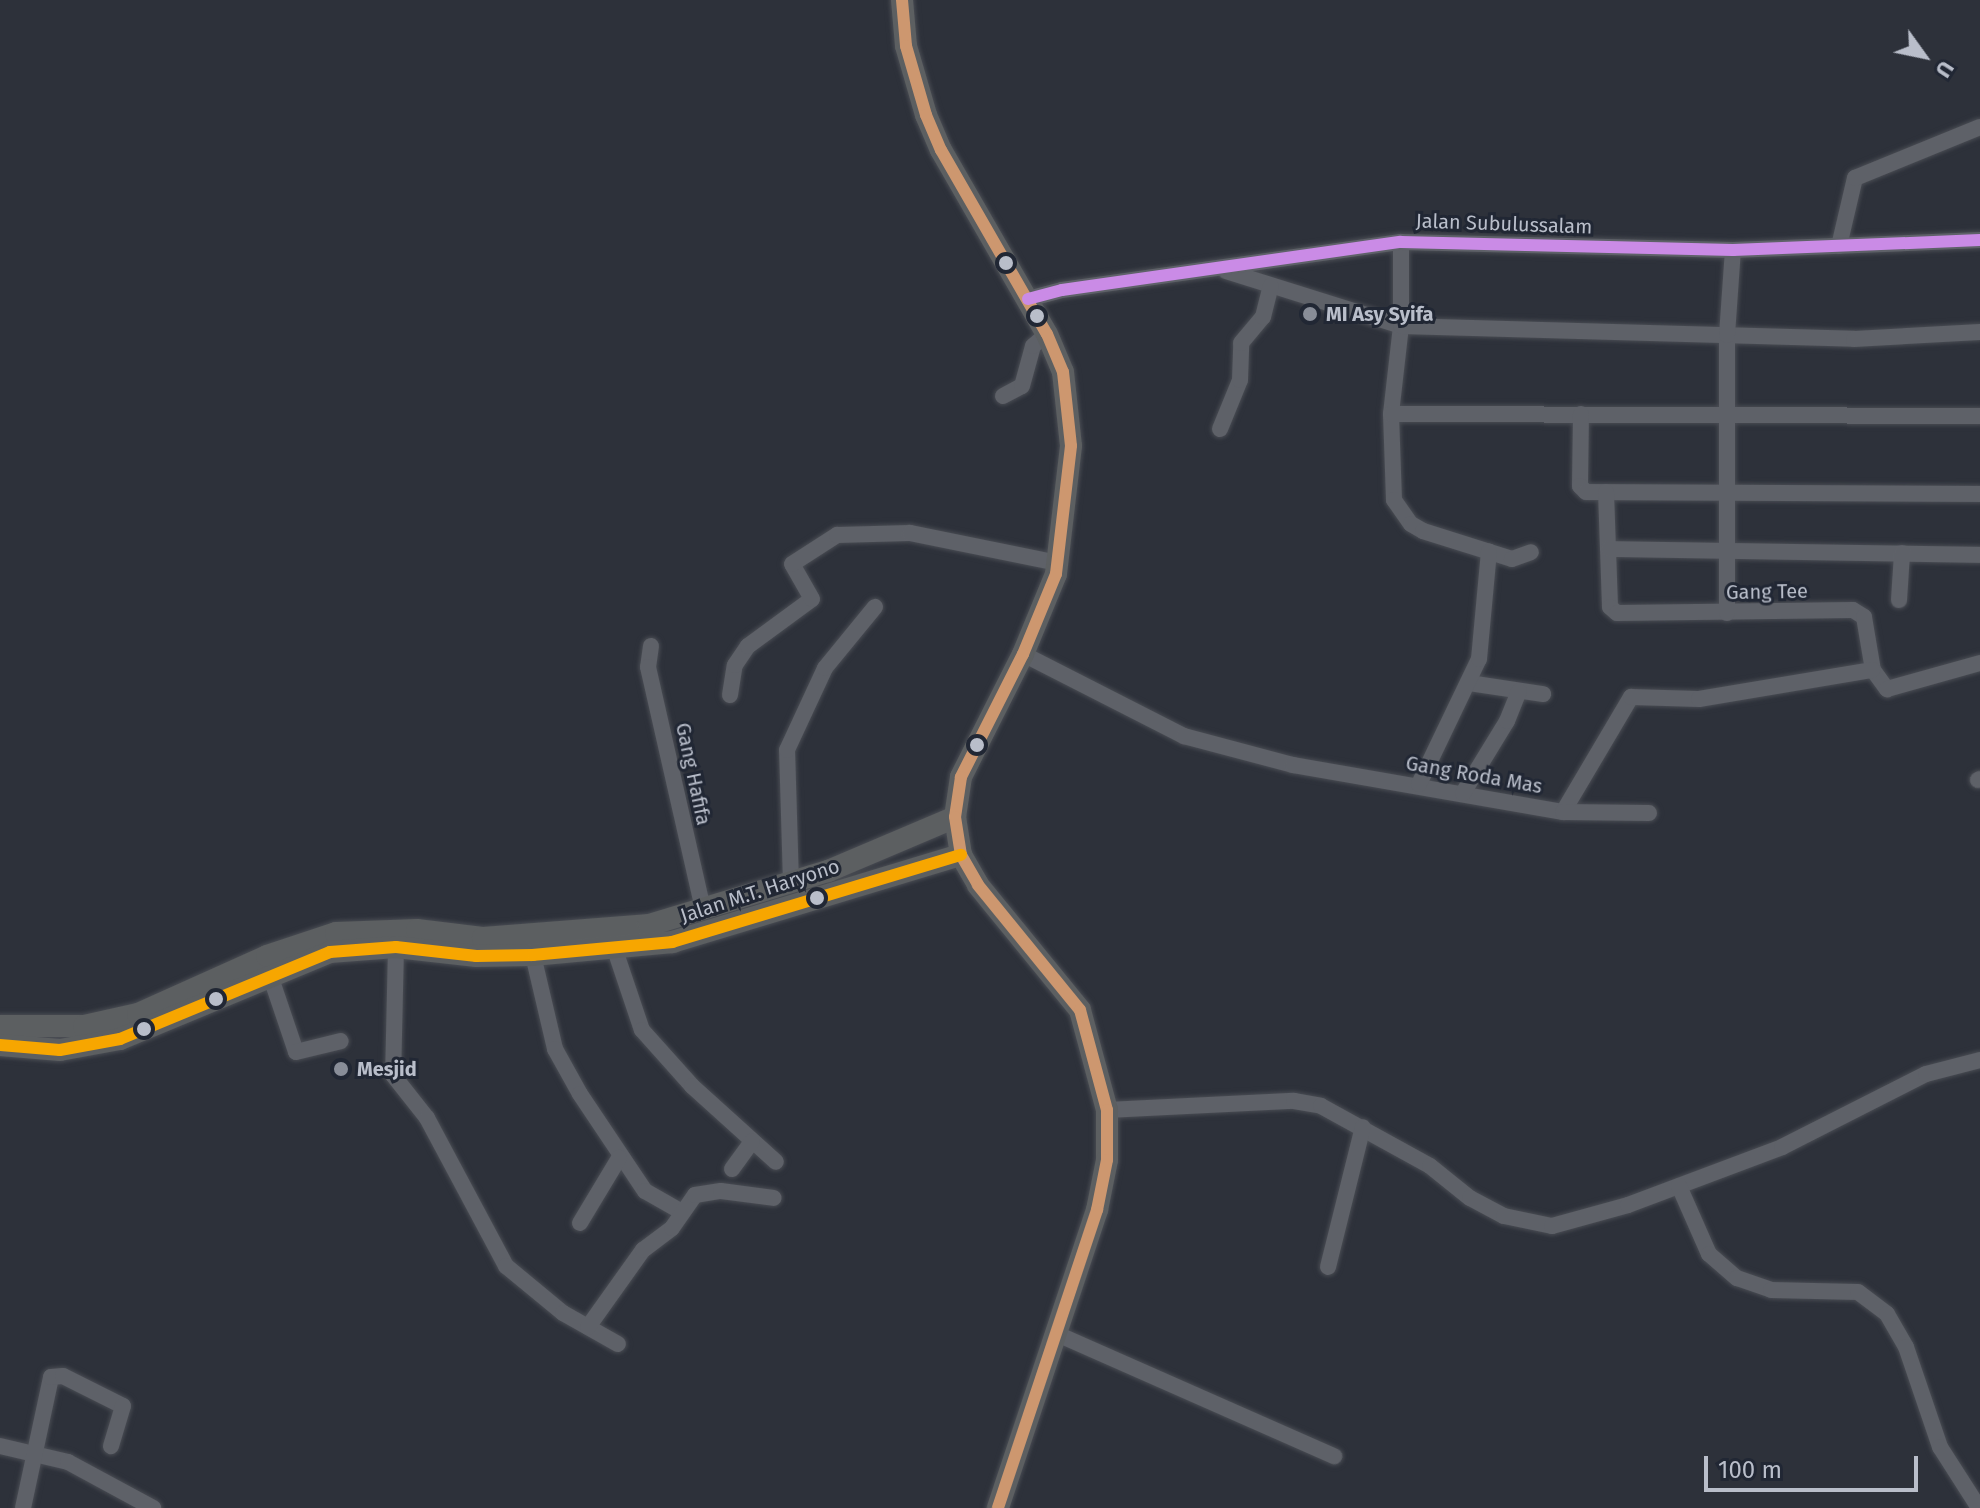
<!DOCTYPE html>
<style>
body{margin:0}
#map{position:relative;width:1980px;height:1508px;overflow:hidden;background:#2d313a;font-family:"Fira Sans",sans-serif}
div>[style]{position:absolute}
.roads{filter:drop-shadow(0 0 2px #494c53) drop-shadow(0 0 2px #494c53)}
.minor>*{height:16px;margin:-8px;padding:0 8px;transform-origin:8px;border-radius:8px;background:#5e6168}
.highway>*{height:22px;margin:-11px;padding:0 11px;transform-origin:11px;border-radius:11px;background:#5c5f61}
.bus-1>*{height:12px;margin:-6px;padding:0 6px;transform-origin:6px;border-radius:6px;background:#cd976f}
.bus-2>*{height:12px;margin:-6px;padding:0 6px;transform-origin:6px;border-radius:6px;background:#f7a600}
.bus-3>*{height:12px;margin:-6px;padding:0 6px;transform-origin:6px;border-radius:6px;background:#ca8be6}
.dots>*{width:22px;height:22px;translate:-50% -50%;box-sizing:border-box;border:4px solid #212734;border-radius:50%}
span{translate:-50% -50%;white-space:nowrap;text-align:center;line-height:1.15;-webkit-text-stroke:6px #212734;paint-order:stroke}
.street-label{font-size:20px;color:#b9beca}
.poi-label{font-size:20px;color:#b9beca;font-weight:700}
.left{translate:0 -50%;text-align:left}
.north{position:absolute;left:1884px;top:16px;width:80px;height:80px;-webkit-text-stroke:6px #212734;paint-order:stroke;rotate:123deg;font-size:22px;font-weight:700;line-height:32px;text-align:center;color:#b9beca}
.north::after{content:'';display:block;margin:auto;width:28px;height:36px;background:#b9beca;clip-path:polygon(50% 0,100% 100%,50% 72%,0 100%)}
.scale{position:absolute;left:1704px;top:1456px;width:214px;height:36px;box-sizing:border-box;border:4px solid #b9beca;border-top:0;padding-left:10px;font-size:24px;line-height:28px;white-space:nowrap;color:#b9beca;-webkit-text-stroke:6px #212734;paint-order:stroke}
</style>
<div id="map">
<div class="roads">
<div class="minor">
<div style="left:1401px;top:242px;width:84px;rotate:90deg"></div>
<div style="left:1401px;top:326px;width:89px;rotate:96.5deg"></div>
<div style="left:1391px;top:414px;width:86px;rotate:88deg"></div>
<div style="left:1394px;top:500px;width:29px;rotate:55deg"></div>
<div style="left:1411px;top:524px;width:14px;rotate:30deg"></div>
<div style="left:1423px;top:531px;width:93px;rotate:17.5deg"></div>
<div style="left:1512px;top:559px;width:20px;rotate:-20deg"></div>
<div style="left:1839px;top:246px;width:70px;rotate:-76.8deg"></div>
<div style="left:1855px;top:178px;width:135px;rotate:-22.2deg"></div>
<div style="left:1226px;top:271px;width:183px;rotate:17.4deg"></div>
<div style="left:1401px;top:326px;width:453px;rotate:1.6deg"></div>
<div style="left:1854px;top:339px;width:126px;rotate:-3.2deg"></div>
<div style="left:1028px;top:299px;width:35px;rotate:-15deg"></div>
<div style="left:1062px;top:290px;width:342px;rotate:-8.1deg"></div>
<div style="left:1401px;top:242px;width:332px;rotate:1.4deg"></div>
<div style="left:1733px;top:250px;width:247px;rotate:-2.3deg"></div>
<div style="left:1003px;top:396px;width:21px;rotate:-28deg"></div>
<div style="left:1022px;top:386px;width:41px;rotate:-74.6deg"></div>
<div style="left:1033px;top:346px;width:18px;rotate:-41deg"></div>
<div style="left:1391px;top:414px;width:589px;rotate:0.19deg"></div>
<div style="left:1581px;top:414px;width:72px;rotate:90.8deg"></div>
<div style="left:1580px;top:486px;width:8px;rotate:45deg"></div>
<div style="left:1586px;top:492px;width:394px;rotate:0.3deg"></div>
<div style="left:1220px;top:429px;width:53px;rotate:-67.8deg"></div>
<div style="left:1240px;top:380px;width:37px;rotate:-88deg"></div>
<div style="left:1241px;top:343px;width:34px;rotate:-50deg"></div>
<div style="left:1263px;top:317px;width:32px;rotate:-76deg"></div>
<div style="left:1606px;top:492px;width:115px;rotate:88deg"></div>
<div style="left:1610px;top:607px;width:9px;rotate:41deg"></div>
<div style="left:1617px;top:613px;width:236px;rotate:-0.7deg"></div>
<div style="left:1853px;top:610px;width:13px;rotate:32deg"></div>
<div style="left:1864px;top:617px;width:54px;rotate:80.4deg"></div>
<div style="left:1873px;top:670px;width:24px;rotate:54deg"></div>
<div style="left:1887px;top:689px;width:97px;rotate:-15.6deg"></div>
<div style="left:1609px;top:549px;width:371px;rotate:0.9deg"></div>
<div style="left:1899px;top:600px;width:47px;rotate:-86.3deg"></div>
<div style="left:1727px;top:613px;width:278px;rotate:-90deg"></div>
<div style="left:1727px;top:335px;width:85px;rotate:-86deg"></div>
<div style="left:651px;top:646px;width:21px;rotate:98deg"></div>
<div style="left:648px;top:667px;width:249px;rotate:77.2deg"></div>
<div style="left:1023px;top:654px;width:181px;rotate:27deg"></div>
<div style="left:1184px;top:736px;width:113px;rotate:14.9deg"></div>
<div style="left:1293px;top:765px;width:274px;rotate:9.9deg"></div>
<div style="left:1563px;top:812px;width:134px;rotate:-59.4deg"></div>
<div style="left:1631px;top:697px;width:68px;rotate:1.7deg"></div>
<div style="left:1699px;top:699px;width:176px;rotate:-9.5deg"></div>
<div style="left:1469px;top:683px;width:75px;rotate:8.5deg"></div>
<div style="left:730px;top:695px;width:30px;rotate:-81deg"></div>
<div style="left:735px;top:665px;width:23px;rotate:-56deg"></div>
<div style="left:748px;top:646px;width:79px;rotate:-36.3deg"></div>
<div style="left:812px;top:599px;width:40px;rotate:-119.7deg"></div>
<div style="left:792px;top:564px;width:54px;rotate:-32.8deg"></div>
<div style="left:837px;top:535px;width:73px;rotate:-1.6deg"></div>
<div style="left:910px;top:533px;width:151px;rotate:11.5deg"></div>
<div style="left:1978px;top:780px;width:2px;rotate:-27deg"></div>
<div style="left:1419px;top:784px;width:139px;rotate:-64.4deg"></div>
<div style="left:1479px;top:659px;width:108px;rotate:-84.7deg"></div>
<div style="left:1463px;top:793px;width:84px;rotate:-58.6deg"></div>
<div style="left:1507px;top:721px;width:32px;rotate:-68deg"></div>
<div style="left:1563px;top:812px;width:86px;rotate:0.7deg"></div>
<div style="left:791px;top:883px;width:133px;rotate:-91.7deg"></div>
<div style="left:787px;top:750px;width:90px;rotate:-65.1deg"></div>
<div style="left:825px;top:668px;width:79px;rotate:-50.7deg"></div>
<div style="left:396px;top:947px;width:128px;rotate:91.3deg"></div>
<div style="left:393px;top:1075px;width:55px;rotate:51.7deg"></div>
<div style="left:427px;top:1118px;width:168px;rotate:61.9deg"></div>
<div style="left:506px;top:1266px;width:74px;rotate:39.5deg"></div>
<div style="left:563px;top:1313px;width:63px;rotate:29.4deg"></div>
<div style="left:615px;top:950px;width:84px;rotate:71.4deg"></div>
<div style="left:642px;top:1030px;width:75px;rotate:48.2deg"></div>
<div style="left:692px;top:1086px;width:113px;rotate:42.1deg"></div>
<div style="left:533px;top:955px;width:97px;rotate:76.8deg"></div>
<div style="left:555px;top:1049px;width:51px;rotate:60.9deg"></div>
<div style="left:580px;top:1094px;width:117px;rotate:56.2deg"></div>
<div style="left:645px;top:1191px;width:40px;rotate:29.7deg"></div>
<div style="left:270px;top:975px;width:81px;rotate:71.3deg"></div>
<div style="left:296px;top:1052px;width:46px;rotate:-13.7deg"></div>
<div style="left:1107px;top:1110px;width:187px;rotate:-2.8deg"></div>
<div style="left:1294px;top:1101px;width:27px;rotate:10deg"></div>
<div style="left:1321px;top:1106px;width:124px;rotate:28.8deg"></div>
<div style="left:1430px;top:1166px;width:51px;rotate:38.7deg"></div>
<div style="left:1470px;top:1198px;width:38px;rotate:28deg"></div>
<div style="left:1504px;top:1216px;width:49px;rotate:11.8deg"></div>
<div style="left:1552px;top:1226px;width:79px;rotate:-15.4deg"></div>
<div style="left:1628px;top:1205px;width:165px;rotate:-20.6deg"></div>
<div style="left:1782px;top:1147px;width:161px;rotate:-26.9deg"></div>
<div style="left:1926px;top:1074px;width:56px;rotate:-14.5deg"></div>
<div style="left:732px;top:1169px;width:34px;rotate:-54deg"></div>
<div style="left:1679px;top:1186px;width:74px;rotate:66.2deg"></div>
<div style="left:1709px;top:1254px;width:37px;rotate:41deg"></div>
<div style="left:1737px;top:1278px;width:36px;rotate:19deg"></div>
<div style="left:1771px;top:1290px;width:87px;rotate:1.3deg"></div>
<div style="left:1858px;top:1292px;width:36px;rotate:37deg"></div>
<div style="left:1887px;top:1314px;width:38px;rotate:60deg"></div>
<div style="left:1906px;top:1347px;width:106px;rotate:71.2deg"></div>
<div style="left:1940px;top:1447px;width:72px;rotate:57.4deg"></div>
<div style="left:580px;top:1223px;width:76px;rotate:-59deg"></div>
<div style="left:1328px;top:1267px;width:144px;rotate:-76deg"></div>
<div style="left:588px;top:1327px;width:95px;rotate:-54.5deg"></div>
<div style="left:643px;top:1250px;width:36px;rotate:-37deg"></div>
<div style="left:672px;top:1228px;width:40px;rotate:-55.1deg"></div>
<div style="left:695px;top:1195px;width:26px;rotate:-9deg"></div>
<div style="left:721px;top:1191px;width:53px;rotate:7.5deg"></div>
<div style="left:1057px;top:1334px;width:303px;rotate:23.8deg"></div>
<div style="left:0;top:1446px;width:70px;rotate:13.2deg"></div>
<div style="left:68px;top:1462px;width:97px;rotate:28.4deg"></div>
<div style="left:23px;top:1508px;width:134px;rotate:-77.9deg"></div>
<div style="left:51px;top:1377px;width:12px;rotate:-5deg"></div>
<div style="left:63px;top:1376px;width:67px;rotate:26.6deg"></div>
<div style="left:123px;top:1406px;width:42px;rotate:106.7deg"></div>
</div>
<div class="highway">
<div style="left:902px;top:0;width:46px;rotate:85deg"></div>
<div style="left:906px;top:46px;width:72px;rotate:73.8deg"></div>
<div style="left:926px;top:115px;width:38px;rotate:67deg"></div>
<div style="left:941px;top:150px;width:212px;rotate:60.1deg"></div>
<div style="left:1047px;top:334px;width:41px;rotate:67.2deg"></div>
<div style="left:1063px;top:372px;width:74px;rotate:83.8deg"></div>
<div style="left:1071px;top:446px;width:129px;rotate:96.7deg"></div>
<div style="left:1056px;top:574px;width:87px;rotate:112.4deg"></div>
<div style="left:1023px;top:654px;width:138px;rotate:116.8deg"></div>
<div style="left:961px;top:777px;width:40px;rotate:98.5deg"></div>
<div style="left:955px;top:817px;width:38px;rotate:81deg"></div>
<div style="left:961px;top:855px;width:34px;rotate:60deg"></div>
<div style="left:978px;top:885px;width:161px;rotate:50.8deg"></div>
<div style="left:1080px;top:1010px;width:104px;rotate:74.9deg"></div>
<div style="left:1107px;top:1110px;width:50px;rotate:90deg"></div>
<div style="left:1107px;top:1160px;width:51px;rotate:101.3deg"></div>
<div style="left:1097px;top:1210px;width:314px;rotate:108.4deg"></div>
<div style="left:0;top:1026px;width:84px"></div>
<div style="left:84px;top:1026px;width:55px;rotate:-12.5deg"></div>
<div style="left:138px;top:1014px;width:141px;rotate:-24.2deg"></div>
<div style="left:267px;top:956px;width:73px;rotate:-18.4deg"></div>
<div style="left:336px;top:933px;width:81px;rotate:-2.1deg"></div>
<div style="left:417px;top:930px;width:66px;rotate:6.9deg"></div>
<div style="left:483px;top:938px;width:167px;rotate:-4.5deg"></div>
<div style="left:649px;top:925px;width:187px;rotate:-16.8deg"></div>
<div style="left:828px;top:871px;width:138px;rotate:-23deg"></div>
<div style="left:0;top:1045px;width:60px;rotate:4.8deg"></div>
<div style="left:60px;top:1050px;width:61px;rotate:-10.4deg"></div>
<div style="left:120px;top:1039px;width:227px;rotate:-22.5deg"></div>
<div style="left:330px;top:952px;width:66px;rotate:-4.3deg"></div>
<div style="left:396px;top:947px;width:81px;rotate:6.4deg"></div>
<div style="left:476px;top:956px;width:57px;rotate:-1deg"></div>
<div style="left:533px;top:955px;width:140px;rotate:-5.3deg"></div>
<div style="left:672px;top:942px;width:302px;rotate:-16.8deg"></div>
</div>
</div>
<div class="bus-1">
<div style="left:902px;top:0;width:46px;rotate:85deg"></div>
<div style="left:906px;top:46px;width:72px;rotate:73.8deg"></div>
<div style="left:926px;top:115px;width:38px;rotate:67deg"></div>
<div style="left:941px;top:150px;width:212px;rotate:60.1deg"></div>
<div style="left:1047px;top:334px;width:41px;rotate:67.2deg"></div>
<div style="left:1063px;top:372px;width:74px;rotate:83.8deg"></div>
<div style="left:1071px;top:446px;width:129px;rotate:96.7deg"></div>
<div style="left:1056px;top:574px;width:87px;rotate:112.4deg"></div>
<div style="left:1023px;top:654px;width:138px;rotate:116.8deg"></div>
<div style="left:961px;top:777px;width:40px;rotate:98.5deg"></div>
<div style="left:955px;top:817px;width:38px;rotate:81deg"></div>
<div style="left:961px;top:855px;width:34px;rotate:60deg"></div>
<div style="left:978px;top:885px;width:161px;rotate:50.8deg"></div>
<div style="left:1080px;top:1010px;width:104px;rotate:74.9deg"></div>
<div style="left:1107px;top:1110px;width:50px;rotate:90deg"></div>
<div style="left:1107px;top:1160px;width:51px;rotate:101.3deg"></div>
<div style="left:1097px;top:1210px;width:314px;rotate:108.4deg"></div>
</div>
<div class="bus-2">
<div style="left:0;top:1045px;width:60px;rotate:4.8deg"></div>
<div style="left:60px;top:1050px;width:61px;rotate:-10.4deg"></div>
<div style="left:120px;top:1039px;width:227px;rotate:-22.5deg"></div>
<div style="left:330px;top:952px;width:66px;rotate:-4.3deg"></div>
<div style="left:396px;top:947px;width:81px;rotate:6.4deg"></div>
<div style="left:476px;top:956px;width:57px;rotate:-1deg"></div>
<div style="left:533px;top:955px;width:140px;rotate:-5.3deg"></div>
<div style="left:672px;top:942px;width:302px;rotate:-16.8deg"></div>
</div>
<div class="bus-3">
<div style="left:1028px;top:299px;width:35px;rotate:-15deg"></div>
<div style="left:1062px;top:290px;width:342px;rotate:-8.1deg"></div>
<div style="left:1401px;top:242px;width:332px;rotate:1.4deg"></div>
<div style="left:1733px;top:250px;width:247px;rotate:-2.3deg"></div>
</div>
<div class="dots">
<div style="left:1006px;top:263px;background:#b9beca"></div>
<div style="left:1310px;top:314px;background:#888d98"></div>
<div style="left:1037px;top:316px;background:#b9beca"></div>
<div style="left:977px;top:745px;background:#b9beca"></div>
<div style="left:817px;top:898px;background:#b9beca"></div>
<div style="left:216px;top:999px;background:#b9beca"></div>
<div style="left:144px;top:1029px;background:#b9beca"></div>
<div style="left:341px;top:1069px;background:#888d98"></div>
</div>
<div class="street-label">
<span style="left:1504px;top:224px;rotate:2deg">Jalan Subulussalam</span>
<span style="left:1767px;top:592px;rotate:-1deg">Gang Tee</span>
<span style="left:693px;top:774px;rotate:78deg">Gang Hafifa</span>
<span style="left:1474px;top:775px;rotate:10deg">Gang Roda Mas</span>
<span style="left:760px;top:891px;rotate:-18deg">Jalan M.T. Haryono</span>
</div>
<div class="poi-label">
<span class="left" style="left:1326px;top:314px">MI Asy Syifa</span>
<span class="left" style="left:357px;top:1069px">Mesjid</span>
</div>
<div class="north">U</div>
<div class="scale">100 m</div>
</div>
